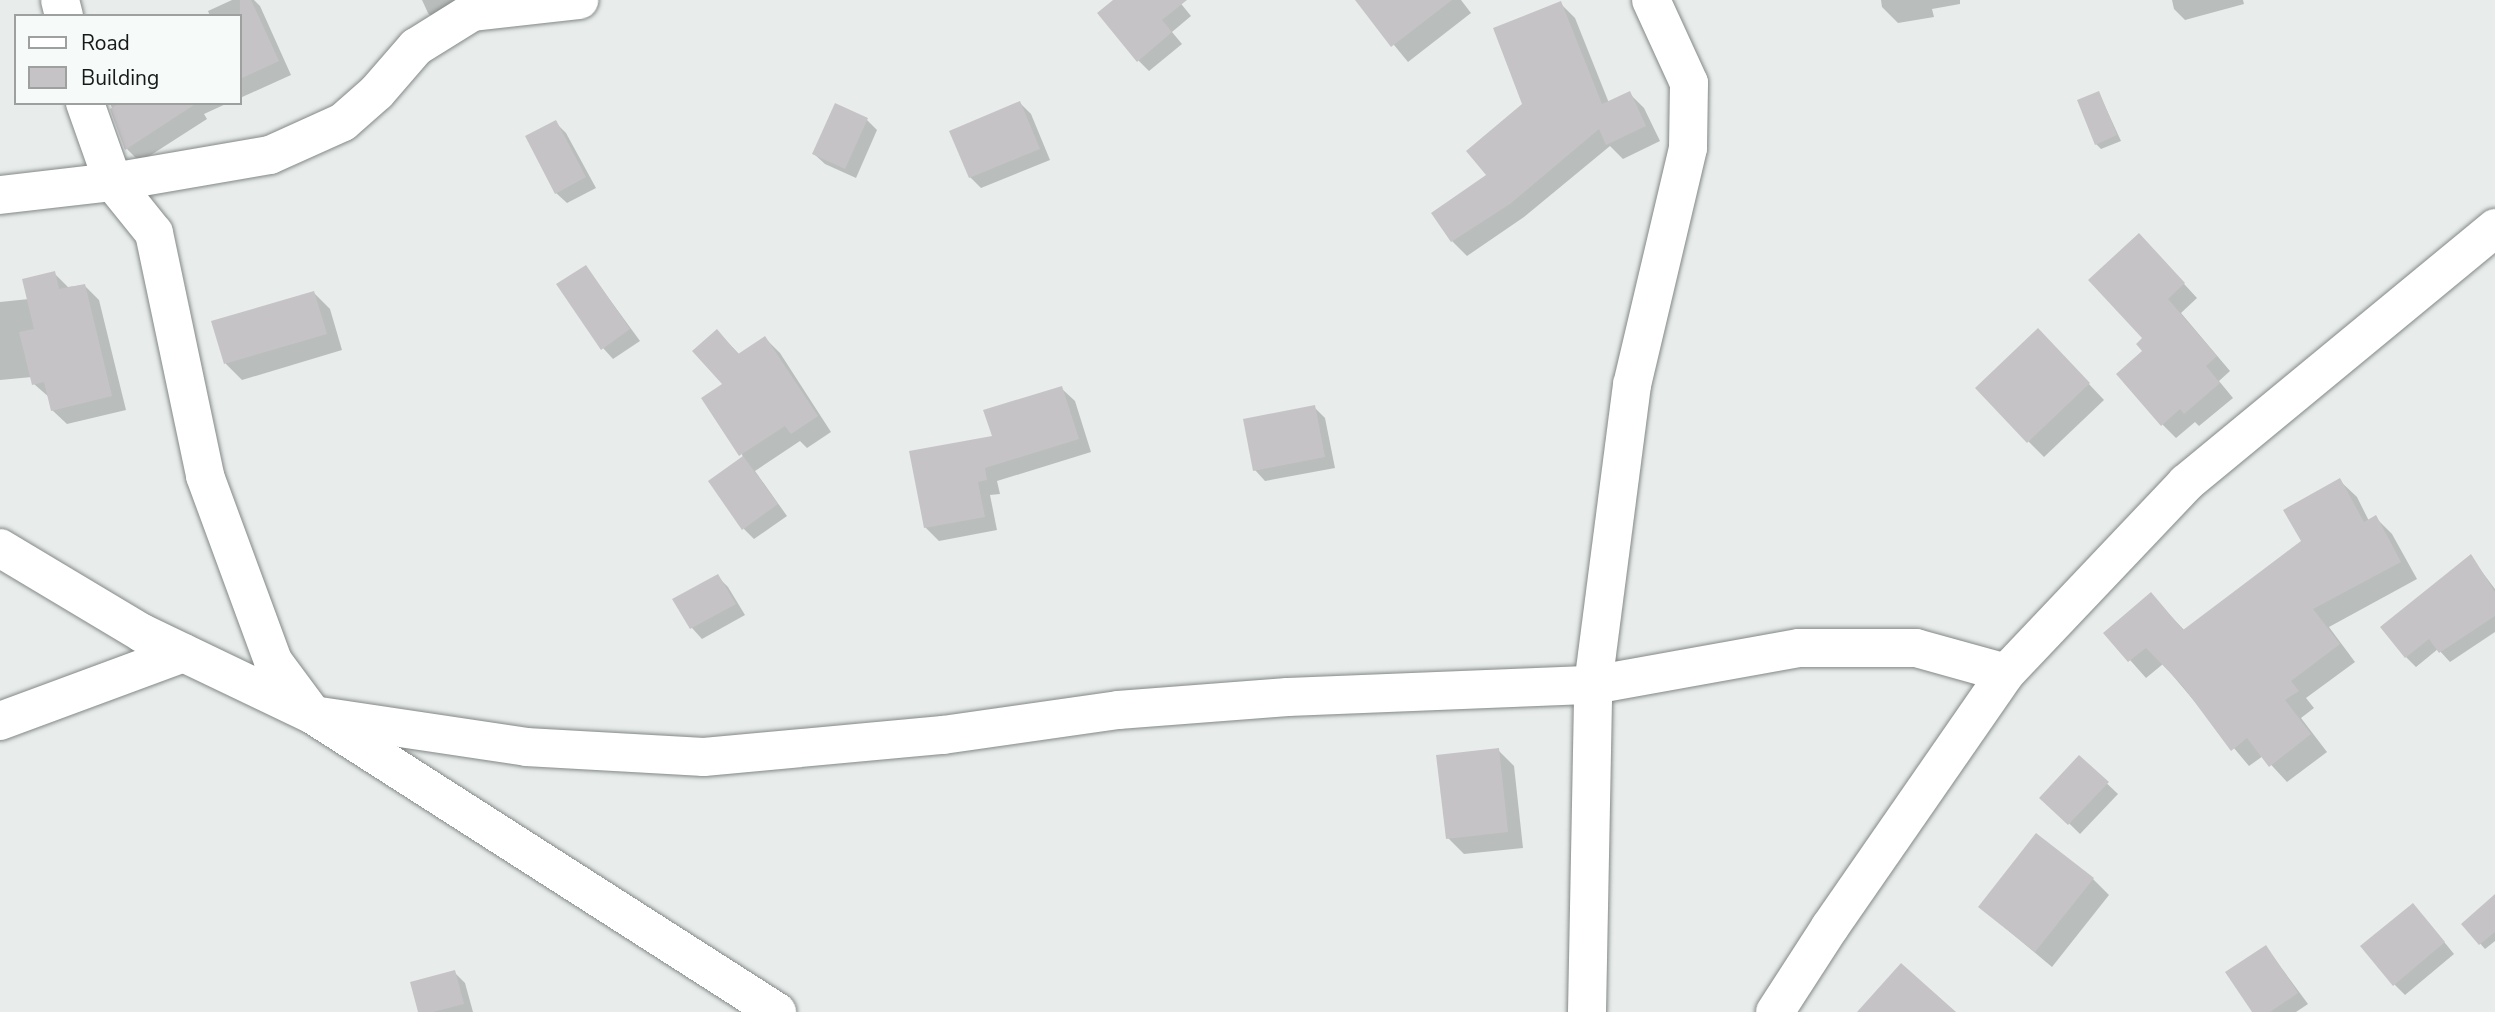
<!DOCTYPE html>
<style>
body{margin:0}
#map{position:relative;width:2495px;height:1012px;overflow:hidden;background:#e8edec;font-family:"Nunito Sans",sans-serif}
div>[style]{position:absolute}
.shadow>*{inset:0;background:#0003}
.building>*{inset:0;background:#c6c3c6}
.roads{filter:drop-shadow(0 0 2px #838887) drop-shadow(0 0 2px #838887)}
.minor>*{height:38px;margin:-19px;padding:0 19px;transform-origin:19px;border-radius:19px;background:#fff}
span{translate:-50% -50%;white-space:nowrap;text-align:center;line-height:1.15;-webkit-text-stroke:6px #f6faf9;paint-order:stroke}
.legend{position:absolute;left:14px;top:14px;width:228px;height:91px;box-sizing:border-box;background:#f6faf9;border:2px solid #9da09f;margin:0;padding:9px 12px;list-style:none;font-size:21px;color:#171918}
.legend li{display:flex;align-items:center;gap:14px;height:35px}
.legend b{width:35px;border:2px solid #9da09f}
</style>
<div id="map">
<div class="shadow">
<div style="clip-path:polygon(232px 0,254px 0,260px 6px,291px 75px,240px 98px,240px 16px,210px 16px,208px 11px)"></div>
<div style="clip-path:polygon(422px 0,530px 0,443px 28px,428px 13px)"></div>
<div style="clip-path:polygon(1115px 0,1178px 0,1191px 16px,1172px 32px,1182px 44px,1149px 71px,1138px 60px)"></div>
<div style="clip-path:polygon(1357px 0,1461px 0,1471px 13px,1408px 62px)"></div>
<div style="clip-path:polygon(1881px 0,1960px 0,1960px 4px,1932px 9px,1934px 17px,1898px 23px,1882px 7px)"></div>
<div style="clip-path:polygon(2172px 0,2243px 0,2244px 4px,2185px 20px,2174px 9px)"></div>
<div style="clip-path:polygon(1560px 3px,1575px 18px,1609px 103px,1629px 93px,1644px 108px,1660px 141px,1623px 159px,1610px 146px,1524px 217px,1467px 256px,1452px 241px,1524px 104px)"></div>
<div style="clip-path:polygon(2099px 93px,2121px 141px,2101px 149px,2096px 144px)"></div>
<div style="clip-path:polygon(110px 103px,228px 103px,204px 114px,207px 119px,140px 162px,127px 149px)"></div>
<div style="clip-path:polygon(1020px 103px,1031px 114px,1050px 160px,981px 188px,970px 177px)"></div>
<div style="clip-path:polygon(866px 119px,877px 130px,856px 178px,825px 164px,814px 154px)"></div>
<div style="clip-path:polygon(555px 122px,566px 133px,596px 188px,567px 203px,556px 193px)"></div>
<div style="clip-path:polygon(2152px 249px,2197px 298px,2181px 313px,2230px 371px,2219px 381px,2233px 398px,2199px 426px,2195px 422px,2176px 438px,2162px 424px,2144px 351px)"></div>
<div style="clip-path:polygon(586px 267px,640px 341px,613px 359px,603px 348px)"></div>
<div style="clip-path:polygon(54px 273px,68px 287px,84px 285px,99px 300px,126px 410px,67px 424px,52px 410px,50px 398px,34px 384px,32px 377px,0 380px,0 302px,29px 299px)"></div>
<div style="clip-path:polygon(314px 293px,330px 309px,342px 350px,242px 380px,226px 364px,214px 323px)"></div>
<div style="clip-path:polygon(717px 331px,740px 355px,765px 338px,780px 353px,831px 432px,807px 448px,800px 441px,755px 471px,787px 516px,754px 539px,744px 529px,743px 458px,724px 385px)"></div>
<div style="clip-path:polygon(2054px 347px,2104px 400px,2044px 457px,2028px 441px)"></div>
<div style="clip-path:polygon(1061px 388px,1075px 401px,1091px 452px,997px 481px,1000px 494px,990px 495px,997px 530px,939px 541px,925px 527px)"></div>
<div style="clip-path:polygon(1314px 407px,1325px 418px,1335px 468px,1265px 481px,1255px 470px)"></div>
<div style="clip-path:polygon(2340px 481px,2357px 497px,2369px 521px,2375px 517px,2392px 534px,2417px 579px,2329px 627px,2355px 662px,2306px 698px,2314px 708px,2301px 718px,2327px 752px,2287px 782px,2263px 756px,2249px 766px,2163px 664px,2146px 678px,2106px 633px,2151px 595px,2185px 631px,2303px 542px)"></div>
<div style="clip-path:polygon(2470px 556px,2495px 589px,2495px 632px,2450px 662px,2438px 649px,2416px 667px,2406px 657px)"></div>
<div style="clip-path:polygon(717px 576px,728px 587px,745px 615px,702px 639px,692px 628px,675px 600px)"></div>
<div style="clip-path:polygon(1498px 750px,1514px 766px,1523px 848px,1464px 854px,1448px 838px)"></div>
<div style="clip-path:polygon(2079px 757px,2118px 794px,2080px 834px,2042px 797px)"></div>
<div style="clip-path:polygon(2093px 879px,2109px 895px,2052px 967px,1980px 907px)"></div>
<div style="clip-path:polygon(2495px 903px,2495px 941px,2485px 949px,2463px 924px)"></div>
<div style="clip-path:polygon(2423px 916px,2454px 954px,2405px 995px,2394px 984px)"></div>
<div style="clip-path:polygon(2266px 947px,2308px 1004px,2296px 1012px,2254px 1012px)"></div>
<div style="clip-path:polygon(454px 972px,465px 983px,473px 1012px,420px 1012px)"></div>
</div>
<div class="building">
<div style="clip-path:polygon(240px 0,251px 0,279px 61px,240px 79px)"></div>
<div style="clip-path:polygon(1113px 0,1187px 0,1162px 20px,1172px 32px,1137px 62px,1097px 13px)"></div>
<div style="clip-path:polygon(1355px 0,1452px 0,1391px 47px)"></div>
<div style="clip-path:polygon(1561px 1px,1602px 104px,1630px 91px,1646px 126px,1606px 145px,1599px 129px,1510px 204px,1451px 242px,1431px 213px,1486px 175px,1466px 151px,1522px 104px,1493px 28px)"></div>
<div style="clip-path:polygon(2099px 91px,2117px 135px,2095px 145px,2077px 100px)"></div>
<div style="clip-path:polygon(1020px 101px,1040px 149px,969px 178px,949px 131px)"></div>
<div style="clip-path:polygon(120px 103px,197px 103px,125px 150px,110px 109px)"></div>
<div style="clip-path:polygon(835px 103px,868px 118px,845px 169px,812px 154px)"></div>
<div style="clip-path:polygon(556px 120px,586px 177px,555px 194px,525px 136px)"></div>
<div style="clip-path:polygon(2139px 233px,2185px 283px,2168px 299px,2217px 356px,2206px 366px,2220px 383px,2184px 414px,2180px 409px,2161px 426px,2116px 374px,2142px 351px,2136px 344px,2142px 338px,2088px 280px)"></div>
<div style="clip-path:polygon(586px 265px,630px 329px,601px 350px,556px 284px)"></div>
<div style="clip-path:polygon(55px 271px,59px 289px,85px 284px,112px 396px,51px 411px,44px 382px,32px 385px,19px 332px,34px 329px,22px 279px)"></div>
<div style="clip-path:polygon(314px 291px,327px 334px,224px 364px,211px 321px)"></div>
<div style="clip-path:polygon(2038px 328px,2090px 383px,2027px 443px,1975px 388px)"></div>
<div style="clip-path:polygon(717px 329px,738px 354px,765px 336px,818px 416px,791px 434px,785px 426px,739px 456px,701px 398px,722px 384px,692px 351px)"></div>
<div style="clip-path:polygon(1062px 386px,1079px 439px,985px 468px,987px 480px,978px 482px,985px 517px,924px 528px,909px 451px,992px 436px,983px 410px)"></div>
<div style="clip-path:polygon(1315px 405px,1325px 457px,1253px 471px,1243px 419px)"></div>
<div style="clip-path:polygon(743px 456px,778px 504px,742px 530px,708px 481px)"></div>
<div style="clip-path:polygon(2340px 478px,2364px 522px,2376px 515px,2401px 562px,2313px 609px,2340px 644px,2291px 681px,2299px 691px,2285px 700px,2311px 734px,2269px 767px,2247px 738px,2231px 751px,2182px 685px,2146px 648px,2128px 662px,2103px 633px,2151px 592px,2183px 630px,2301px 541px,2283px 510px)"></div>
<div style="clip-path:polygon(2471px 554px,2495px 592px,2495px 616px,2439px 653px,2429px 639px,2405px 658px,2380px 627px)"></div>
<div style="clip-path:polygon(718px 574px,736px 604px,690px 629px,672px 599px)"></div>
<div style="clip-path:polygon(1499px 748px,1508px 832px,1446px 839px,1436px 755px)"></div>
<div style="clip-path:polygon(2079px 755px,2109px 782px,2068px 825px,2039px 798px)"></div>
<div style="clip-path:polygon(2036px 833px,2094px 878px,2035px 952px,1978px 907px)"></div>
<div style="clip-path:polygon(2495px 894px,2495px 932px,2479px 945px,2461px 924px)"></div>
<div style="clip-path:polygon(2413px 903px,2445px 942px,2393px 986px,2360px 946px)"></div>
<div style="clip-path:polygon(2266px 945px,2298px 993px,2270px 1012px,2252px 1012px,2225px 972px)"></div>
<div style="clip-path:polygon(1901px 963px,1956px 1012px,1857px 1012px)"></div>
<div style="clip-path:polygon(455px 970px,464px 1004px,433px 1012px,418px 1012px,410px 982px)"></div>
</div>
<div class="roads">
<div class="minor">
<div style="left:60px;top:0;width:16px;rotate:76deg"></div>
<div style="left:85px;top:103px;width:84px;rotate:70.5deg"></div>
<div style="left:113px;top:182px;width:65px;rotate:51.2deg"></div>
<div style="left:154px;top:233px;width:248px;rotate:78.1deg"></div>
<div style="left:205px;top:476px;width:197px;rotate:69.8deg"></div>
<div style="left:273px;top:661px;width:67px;rotate:53.5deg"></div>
<div style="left:313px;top:715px;width:215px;rotate:8.5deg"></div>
<div style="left:526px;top:747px;width:178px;rotate:3.2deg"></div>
<div style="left:704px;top:757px;width:240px;rotate:-5.3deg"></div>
<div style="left:943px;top:735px;width:177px;rotate:-8.1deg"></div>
<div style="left:1118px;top:710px;width:170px;rotate:-4.4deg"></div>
<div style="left:1288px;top:697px;width:305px;rotate:-2.3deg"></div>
<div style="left:1593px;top:685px;width:209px;rotate:-10.2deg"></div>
<div style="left:1799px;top:648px;width:117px"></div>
<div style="left:1916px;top:648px;width:93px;rotate:15.5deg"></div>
<div style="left:0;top:195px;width:114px;rotate:-6.6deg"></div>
<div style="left:113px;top:182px;width:159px;rotate:-9.8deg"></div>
<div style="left:270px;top:155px;width:80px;rotate:-24.3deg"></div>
<div style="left:343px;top:122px;width:45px;rotate:-41.4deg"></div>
<div style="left:377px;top:92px;width:60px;rotate:-49.1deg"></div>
<div style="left:416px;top:47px;width:66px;rotate:-32deg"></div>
<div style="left:472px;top:12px;width:108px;rotate:-6.4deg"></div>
<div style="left:0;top:548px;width:165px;rotate:30.9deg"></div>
<div style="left:142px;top:633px;width:190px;rotate:25.6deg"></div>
<div style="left:313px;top:715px;width:551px;rotate:32.62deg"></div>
<div style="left:0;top:721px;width:196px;rotate:-20.3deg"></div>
<div style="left:1587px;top:1012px;width:327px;rotate:-88.9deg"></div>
<div style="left:1593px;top:685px;width:303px;rotate:-82.6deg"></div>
<div style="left:1632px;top:385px;width:244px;rotate:-76.7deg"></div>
<div style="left:1688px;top:148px;width:65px;rotate:-89.1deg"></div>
<div style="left:1689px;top:83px;width:91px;rotate:-114.6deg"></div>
<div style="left:1775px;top:1012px;width:101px;rotate:-57.1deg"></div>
<div style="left:1830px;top:927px;width:309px;rotate:-55.3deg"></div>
<div style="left:2006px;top:673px;width:262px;rotate:-46.5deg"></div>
<div style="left:2186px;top:483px;width:401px;rotate:-39.5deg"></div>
</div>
</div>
<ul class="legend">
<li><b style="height:9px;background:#fff"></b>Road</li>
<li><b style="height:19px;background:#c6c3c6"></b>Building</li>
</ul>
</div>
